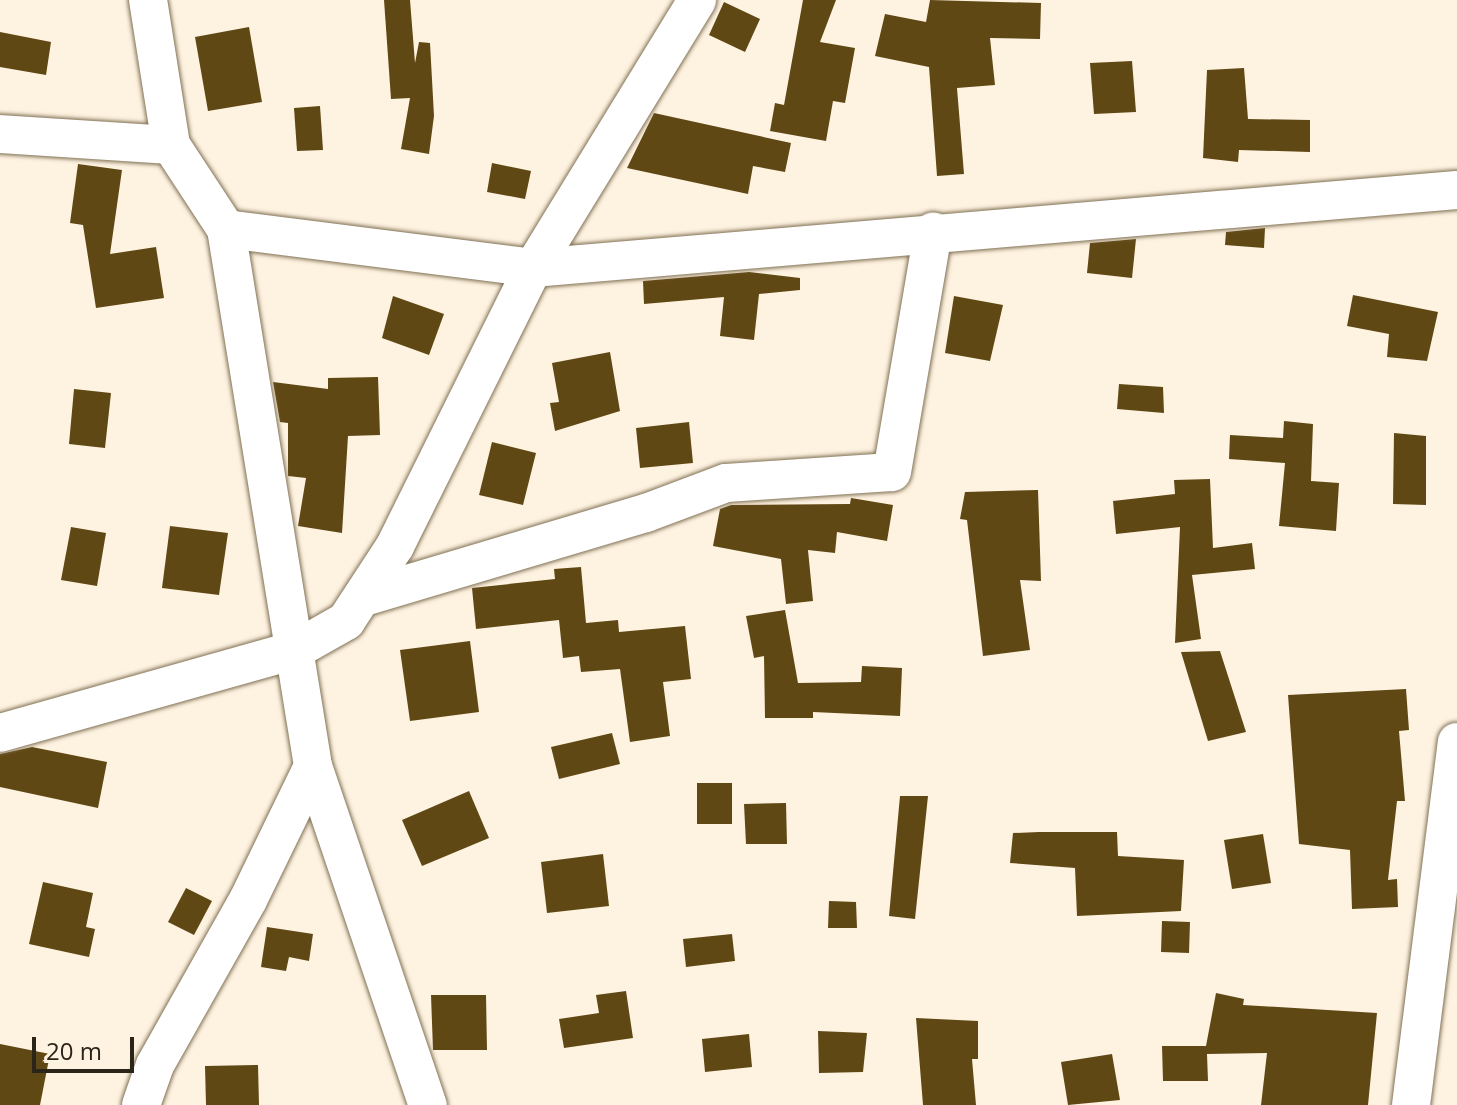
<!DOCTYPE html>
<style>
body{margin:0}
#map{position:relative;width:1457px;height:1105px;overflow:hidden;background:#fef3e1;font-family:"Open Sans",sans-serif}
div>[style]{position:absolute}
.building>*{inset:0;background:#604814}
.roads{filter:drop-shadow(0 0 2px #807054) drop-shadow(0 0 2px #807054)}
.street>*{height:38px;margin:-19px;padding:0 19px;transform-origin:19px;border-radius:19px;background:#fff}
span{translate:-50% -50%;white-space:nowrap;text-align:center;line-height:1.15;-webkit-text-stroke:8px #fef3e1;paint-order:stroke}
.scale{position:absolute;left:32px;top:1037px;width:102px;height:36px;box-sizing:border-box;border:4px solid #2b2419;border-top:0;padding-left:10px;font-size:24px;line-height:28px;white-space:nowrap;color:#2b2419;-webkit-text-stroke:6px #fef3e1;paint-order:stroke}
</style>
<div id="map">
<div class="building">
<div style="clip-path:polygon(384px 0,410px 0,415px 63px,419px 42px,430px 43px,434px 116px,429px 154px,401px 149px,410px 98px,391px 99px)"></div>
<div style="clip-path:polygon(803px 0,836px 0,820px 42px,855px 48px,845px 103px,833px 101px,826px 141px,770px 131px,775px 103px,784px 105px)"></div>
<div style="clip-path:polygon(930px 0,1041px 3px,1040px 39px,990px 38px,995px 85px,957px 88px,964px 174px,937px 176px,929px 67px,875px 56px,885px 14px,926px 22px)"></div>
<div style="clip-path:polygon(724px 2px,760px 19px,745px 52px,709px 35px)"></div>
<div style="clip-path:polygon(249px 27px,262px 102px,208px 111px,195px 37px)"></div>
<div style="clip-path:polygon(0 32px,51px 42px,46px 75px,0 67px)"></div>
<div style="clip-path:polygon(1132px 61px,1136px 112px,1094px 114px,1090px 63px)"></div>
<div style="clip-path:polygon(1244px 68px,1248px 119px,1310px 120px,1310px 152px,1239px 150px,1238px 162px,1203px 158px,1207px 70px)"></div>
<div style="clip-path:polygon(320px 106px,323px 150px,297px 151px,294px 108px)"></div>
<div style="clip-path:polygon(654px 113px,791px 143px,785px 172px,753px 166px,748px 194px,627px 168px)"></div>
<div style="clip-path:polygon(492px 163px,531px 171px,525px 199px,487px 192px)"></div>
<div style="clip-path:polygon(78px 164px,122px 170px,110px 254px,156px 247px,164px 298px,96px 308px,83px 225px,70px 223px)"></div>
<div style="clip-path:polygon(1265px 228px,1264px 248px,1225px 245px,1226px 232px)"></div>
<div style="clip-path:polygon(1136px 239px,1132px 278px,1087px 273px,1090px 243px)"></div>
<div style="clip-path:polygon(749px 272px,800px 278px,800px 290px,759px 294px,754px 340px,720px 336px,724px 297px,644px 304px,643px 281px)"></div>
<div style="clip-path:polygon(1353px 295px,1438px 312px,1427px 361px,1387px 357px,1389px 334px,1347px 326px)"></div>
<div style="clip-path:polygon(393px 296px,444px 314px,429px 355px,382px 338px)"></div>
<div style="clip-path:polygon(954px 296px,1003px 305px,990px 361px,945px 353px)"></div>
<div style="clip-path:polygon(610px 352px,620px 411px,555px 431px,550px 403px,559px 402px,552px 363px)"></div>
<div style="clip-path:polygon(378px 377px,380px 435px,348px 436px,342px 533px,298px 526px,306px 478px,288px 476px,288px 423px,280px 422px,273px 382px,328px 389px,328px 378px)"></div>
<div style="clip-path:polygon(1119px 384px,1163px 387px,1164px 413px,1117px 409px)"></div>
<div style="clip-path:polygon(74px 389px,111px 393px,105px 448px,69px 444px)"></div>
<div style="clip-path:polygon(1284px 421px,1313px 424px,1311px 481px,1339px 483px,1336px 531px,1279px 526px,1285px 463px,1229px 459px,1230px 435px,1283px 438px)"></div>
<div style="clip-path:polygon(689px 422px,693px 463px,640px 468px,636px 428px)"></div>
<div style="clip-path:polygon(1394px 433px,1426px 436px,1426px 505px,1393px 504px)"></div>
<div style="clip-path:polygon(492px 442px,536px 453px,523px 505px,479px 495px)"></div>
<div style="clip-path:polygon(1210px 479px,1213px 548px,1252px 543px,1255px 569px,1192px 575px,1201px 639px,1175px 643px,1180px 527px,1116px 534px,1113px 501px,1175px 494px,1174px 480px)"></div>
<div style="clip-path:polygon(1038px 490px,1041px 581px,1020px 580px,1030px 650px,983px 656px,967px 520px,960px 519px,965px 492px)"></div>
<div style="clip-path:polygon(851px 498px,893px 505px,887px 541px,837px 532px,835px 553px,808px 550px,813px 601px,786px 604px,781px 559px,713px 546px,720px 509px,731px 505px,850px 504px)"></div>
<div style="clip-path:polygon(170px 526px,228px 533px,219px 595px,162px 588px)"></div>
<div style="clip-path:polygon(71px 527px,106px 533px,97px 586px,61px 580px)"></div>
<div style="clip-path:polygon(581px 567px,586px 623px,618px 620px,619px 632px,685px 626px,691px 679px,663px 682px,670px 736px,630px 742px,620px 669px,581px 672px,579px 656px,563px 658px,559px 620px,476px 629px,472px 588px,555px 579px,554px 569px)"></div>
<div style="clip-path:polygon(785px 610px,798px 683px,861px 682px,862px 666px,902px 668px,900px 716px,813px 712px,813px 718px,765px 718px,764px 656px,754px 658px,746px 616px)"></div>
<div style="clip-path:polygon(470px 641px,479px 712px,410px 721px,400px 650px)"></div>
<div style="clip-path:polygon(1220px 651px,1246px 732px,1208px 741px,1181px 652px)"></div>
<div style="clip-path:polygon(1406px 689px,1409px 730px,1399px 731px,1405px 801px,1397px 801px,1388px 880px,1397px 879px,1398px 907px,1352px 909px,1350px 850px,1299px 844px,1288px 695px)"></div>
<div style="clip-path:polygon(612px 733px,620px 764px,559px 779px,551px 747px)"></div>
<div style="clip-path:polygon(32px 747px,107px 762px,98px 808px,0 787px,0 754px)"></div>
<div style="clip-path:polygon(697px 783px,732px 783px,732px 824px,697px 824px)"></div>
<div style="clip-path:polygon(469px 791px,489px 838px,422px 866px,402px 820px)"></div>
<div style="clip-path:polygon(900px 796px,928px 796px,915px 919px,889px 916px)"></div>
<div style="clip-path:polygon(786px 803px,787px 844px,746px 844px,744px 804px)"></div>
<div style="clip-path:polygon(1039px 832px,1117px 832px,1118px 856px,1184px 860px,1181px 911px,1077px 916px,1075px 868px,1010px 863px,1013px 833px)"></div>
<div style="clip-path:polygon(1263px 834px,1271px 883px,1232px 889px,1224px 840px)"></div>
<div style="clip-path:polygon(603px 854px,609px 906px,547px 913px,541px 862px)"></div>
<div style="clip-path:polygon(43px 882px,93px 893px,86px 927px,95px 929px,89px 957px,29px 944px)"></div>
<div style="clip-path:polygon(186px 888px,212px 901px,194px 935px,168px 922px)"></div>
<div style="clip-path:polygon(829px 901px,856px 902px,857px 928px,828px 928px)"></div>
<div style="clip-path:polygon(1162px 921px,1190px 922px,1189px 953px,1161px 952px)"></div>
<div style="clip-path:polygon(267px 927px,313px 934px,309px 961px,289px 957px,286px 971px,261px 967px)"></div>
<div style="clip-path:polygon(732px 934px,735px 961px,686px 967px,683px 939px)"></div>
<div style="clip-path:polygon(626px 991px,633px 1038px,564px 1048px,559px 1019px,599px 1013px,596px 995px)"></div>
<div style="clip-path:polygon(1216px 993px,1244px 999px,1243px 1005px,1377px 1013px,1368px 1105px,1261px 1105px,1267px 1053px,1207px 1054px,1208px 1081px,1163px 1081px,1162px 1046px,1206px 1046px)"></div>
<div style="clip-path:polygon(431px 995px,486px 995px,487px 1050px,433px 1050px)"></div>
<div style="clip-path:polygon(916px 1018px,978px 1021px,978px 1059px,972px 1059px,976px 1105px,923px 1105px)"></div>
<div style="clip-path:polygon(818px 1031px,867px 1033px,863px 1072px,819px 1073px)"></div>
<div style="clip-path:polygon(749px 1034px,752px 1067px,705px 1072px,702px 1039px)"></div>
<div style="clip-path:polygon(0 1044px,50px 1054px,40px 1105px,0 1105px)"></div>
<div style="clip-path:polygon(1112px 1054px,1120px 1100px,1068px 1105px,1061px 1062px)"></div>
<div style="clip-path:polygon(258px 1065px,259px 1105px,206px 1105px,205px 1066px)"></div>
</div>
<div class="roads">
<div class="street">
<div style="left:0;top:134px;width:171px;rotate:3.7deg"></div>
<div style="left:226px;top:229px;width:309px;rotate:7.2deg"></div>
<div style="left:533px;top:268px;width:927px;rotate:-4.83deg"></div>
<div style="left:367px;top:596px;width:291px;rotate:-16.6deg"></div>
<div style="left:646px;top:513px;width:85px;rotate:-20.6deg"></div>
<div style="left:726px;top:483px;width:166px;rotate:-3.8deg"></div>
<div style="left:892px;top:472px;width:244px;rotate:-80.3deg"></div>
<div style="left:0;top:733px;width:306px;rotate:-15.7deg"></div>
<div style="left:295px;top:650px;width:59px;rotate:-29.6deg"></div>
<div style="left:346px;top:621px;width:90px;rotate:-56.8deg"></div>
<div style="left:395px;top:546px;width:310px;rotate:-63.6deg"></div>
<div style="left:533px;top:268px;width:314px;rotate:-58.5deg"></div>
<div style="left:313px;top:766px;width:358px;rotate:71.3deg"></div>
<div style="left:141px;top:1105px;width:42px;rotate:-70.7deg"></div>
<div style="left:155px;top:1065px;width:189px;rotate:-60.6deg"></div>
<div style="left:248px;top:900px;width:149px;rotate:-64.1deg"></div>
<div style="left:313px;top:766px;width:544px;rotate:-99.2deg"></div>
<div style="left:226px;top:229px;width:100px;rotate:-123.2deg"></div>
<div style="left:171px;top:145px;width:147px;rotate:-99deg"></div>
<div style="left:1411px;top:1105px;width:366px;rotate:-82.8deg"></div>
</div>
</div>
<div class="scale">20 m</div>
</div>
